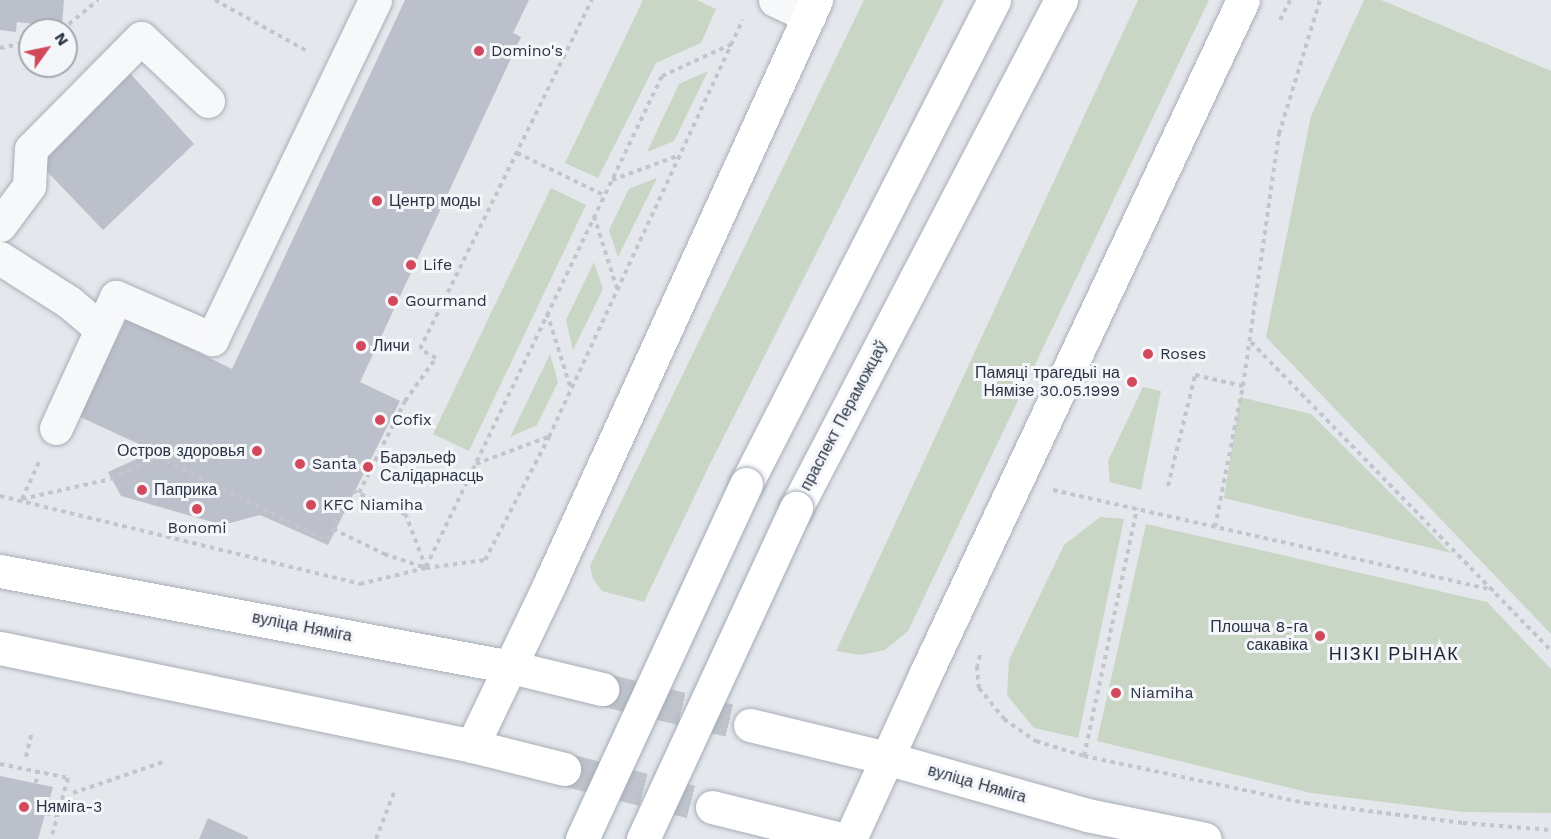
<!DOCTYPE html>
<meta charset="utf-8">
<style>
body{margin:0}
#map{position:relative;width:1551px;height:839px;overflow:hidden;background:#e4e7ec;font-family:"Work Sans",sans-serif}
div>[style]{position:absolute}
.green>*{inset:0;background:#c9d6c5}
.building>*{inset:0;background:#bbc0ca}
.major-tunnel>*{height:33px;margin-top:-16.5px;transform-origin:0;background:repeating-linear-gradient(90deg,#bfc3cb 0 33px,transparent 0 49px)}
.path>*{height:4px;margin-top:-2px;transform-origin:0;background:repeating-linear-gradient(90deg,#c2c5cb 0 4.5px,transparent 0 9px)}
.roads{filter:drop-shadow(0 0 2px #a9aeb7) drop-shadow(0 0 2px #a9aeb7)}
.minor>*{height:33px;margin:-16.5px;padding:0 16.5px;transform-origin:16.5px;border-radius:16.5px;background:#f7f8fa}
.major>*{height:33px;margin:-16.5px;padding:0 16.5px;transform-origin:16.5px;border-radius:16.5px;background:#fff}
.bridges{filter:drop-shadow(0 0 2px #a3abb8) drop-shadow(0 0 2px #a3abb8)}
.major-bridge>*{height:33px;margin:-16.5px;padding:0 16.5px;transform-origin:16.5px;border-radius:16.5px;background:#fff}
.dots>*{width:16px;height:16px;translate:-50% -50%;box-sizing:border-box;border:3px solid #f4f6f9;border-radius:50%}
span{translate:-50% -50%;white-space:nowrap;text-align:center;line-height:1.15;-webkit-text-stroke:6px #f4f6f9;paint-order:stroke}
.poi-label{font-size:16px;color:#2b3445}
.left{translate:0 -50%;text-align:left}
.right{translate:-100% -50%;text-align:right}
.street-label{font-size:16px;color:#2b3445}
.neighbourhood-label{font-size:18px;color:#1d2536;letter-spacing:1.5px}
.north{position:absolute;left:18px;top:18px;width:60px;height:60px;box-sizing:border-box;background:#f4f6f9;border:2px solid #a4a8b1;border-radius:50%;rotate:57deg;font-size:16px;font-weight:700;line-height:24px;text-align:center;color:#2b3445}
.north::after{content:'';display:block;margin:auto;width:21px;height:27px;background:#d1495b;clip-path:polygon(50% 0,100% 100%,50% 72%,0 100%)}
</style>
<div id="map">
<div class="green">
<div style="clip-path:polygon(643px 0,697px 0,716px 9px,701px 43px,656px 63px,598px 178px,565px 163px)"></div>
<div style="clip-path:polygon(864px 0,944px 0,709px 466px,644px 602px,602px 591px,593px 579px,590px 566px)"></div>
<div style="clip-path:polygon(1138px 0,1209px 0,908px 631px,885px 650px,861px 655px,836px 651px)"></div>
<div style="clip-path:polygon(1364px 0,1381px 0,1551px 71px,1551px 634px,1266px 337px,1311px 116px)"></div>
<div style="clip-path:polygon(708px 71px,674px 141px,647px 152px,679px 84px)"></div>
<div style="clip-path:polygon(657px 178px,618px 257px,609px 230px,629px 189px)"></div>
<div style="clip-path:polygon(551px 188px,586px 205px,469px 451px,433px 434px)"></div>
<div style="clip-path:polygon(594px 262px,603px 289px,573px 350px,566px 320px)"></div>
<div style="clip-path:polygon(550px 354px,558px 382px,537px 425px,510px 437px)"></div>
<div style="clip-path:polygon(1143px 387px,1161px 391px,1141px 490px,1110px 482px,1108px 461px)"></div>
<div style="clip-path:polygon(1240px 397px,1311px 414px,1451px 553px,1224px 498px)"></div>
<div style="clip-path:polygon(1100px 517px,1124px 519px,1078px 738px,1034px 728px,1007px 695px,1009px 660px,1064px 545px)"></div>
<div style="clip-path:polygon(1146px 524px,1487px 602px,1551px 669px,1551px 813px,1463px 812px,1311px 793px,1097px 741px)"></div>
</div>
<div class="building">
<div style="clip-path:polygon(0 0,64px 0,62px 27px,17px 22px,16px 32px,0 30px)"></div>
<div style="clip-path:polygon(405px 0,529px 0,513px 33px,521px 37px,360px 382px,400px 401px,328px 545px,260px 515px,223px 525px,121px 496px,108px 472px,154px 451px,78px 416px,127px 318px,232px 369px)"></div>
<div style="clip-path:polygon(128px 71px,194px 144px,103px 230px,37px 161px)"></div>
<div style="clip-path:polygon(0 776px,53px 787px,38px 839px,0 839px)"></div>
<div style="clip-path:polygon(208px 818px,248px 837px,247px 839px,199px 839px)"></div>
</div>
<div class="major-tunnel">
<div style="left:602px;top:689px;width:152px;rotate:13.7deg"></div>
<div style="left:564px;top:769px;width:153px;rotate:14.4deg"></div>
</div>
<div class="path">
<div style="left:215px;top:0;width:107px;rotate:29deg"></div>
<div style="left:1280px;top:20px;width:22px;rotate:-63deg"></div>
<div style="left:62px;top:30px;width:47px;rotate:-39.8deg"></div>
<div style="left:0;top:48px;width:31px;rotate:-11deg"></div>
<div style="left:517px;top:153px;width:97px;rotate:25.8deg"></div>
<div style="left:612px;top:180px;width:72px;rotate:-20.2deg"></div>
<div style="left:594px;top:216px;width:77px;rotate:72.5deg"></div>
<div style="left:547px;top:313px;width:80px;rotate:72.5deg"></div>
<div style="left:1251px;top:342px;width:430px;rotate:45.8deg"></div>
<div style="left:476px;top:464px;width:77px;rotate:-20.6deg"></div>
<div style="left:1168px;top:486px;width:114px;rotate:-76.3deg"></div>
<div style="left:1195px;top:375px;width:49px;rotate:12.9deg"></div>
<div style="left:1243px;top:386px;width:255px;rotate:-81.9deg"></div>
<div style="left:1279px;top:134px;width:140px;rotate:-73deg"></div>
<div style="left:1053px;top:490px;width:452px;rotate:12.8deg"></div>
<div style="left:359px;top:493px;width:103px;rotate:-63.4deg"></div>
<div style="left:405px;top:401px;width:53px;rotate:-54.2deg"></div>
<div style="left:436px;top:358px;width:18px;rotate:-151deg"></div>
<div style="left:420px;top:349px;width:389px;rotate:-63.8deg"></div>
<div style="left:0;top:496px;width:371px;rotate:13.7deg"></div>
<div style="left:360px;top:584px;width:68px;rotate:-13.6deg"></div>
<div style="left:426px;top:568px;width:60px;rotate:-7.7deg"></div>
<div style="left:485px;top:560px;width:139px;rotate:-62.5deg"></div>
<div style="left:549px;top:437px;width:460px;rotate:-65.1deg"></div>
<div style="left:22px;top:499px;width:91px;rotate:-12.7deg"></div>
<div style="left:111px;top:479px;width:52px;rotate:-25.1deg"></div>
<div style="left:158px;top:457px;width:188px;rotate:26.2deg"></div>
<div style="left:327px;top:540px;width:55px;rotate:-63deg"></div>
<div style="left:22px;top:499px;width:41px;rotate:-65.3deg"></div>
<div style="left:1215px;top:527px;width:144px;rotate:-78.8deg"></div>
<div style="left:333px;top:529px;width:57px;rotate:26.1deg"></div>
<div style="left:384px;top:554px;width:44px;rotate:18.4deg"></div>
<div style="left:426px;top:568px;width:57px;rotate:-110.7deg"></div>
<div style="left:406px;top:515px;width:65px;rotate:-155.4deg"></div>
<div style="left:426px;top:567px;width:545px;rotate:-64.33deg"></div>
<div style="left:662px;top:76px;width:77px;rotate:-24.6deg"></div>
<div style="left:980px;top:655px;width:11px;rotate:105deg"></div>
<div style="left:977px;top:666px;width:22px;rotate:85deg"></div>
<div style="left:979px;top:688px;width:40px;rotate:51deg"></div>
<div style="left:1004px;top:719px;width:39px;rotate:35deg"></div>
<div style="left:1036px;top:741px;width:50px;rotate:17.4deg"></div>
<div style="left:1084px;top:756px;width:227px;rotate:12deg"></div>
<div style="left:1306px;top:803px;width:158px;rotate:7.3deg"></div>
<div style="left:1463px;top:823px;width:88px;rotate:4.5deg"></div>
<div style="left:1084px;top:756px;width:253px;rotate:-77.9deg"></div>
<div style="left:26px;top:757px;width:23px;rotate:-77deg"></div>
<div style="left:0;top:764px;width:69px;rotate:11.6deg"></div>
<div style="left:68px;top:778px;width:63px;rotate:105.6deg"></div>
<div style="left:36px;top:783px;width:11px;rotate:-80deg"></div>
<div style="left:73px;top:793px;width:98px;rotate:-19deg"></div>
<div style="left:46px;top:813px;width:11px;rotate:15deg"></div>
<div style="left:376px;top:839px;width:53px;rotate:-68.8deg"></div>
</div>
<div class="roads">
<div class="minor">
<div style="left:775px;top:0;width:38px;rotate:25deg"></div>
<div style="left:0;top:225px;width:49px;rotate:-53.4deg"></div>
<div style="left:29px;top:186px;width:37px;rotate:-87deg"></div>
<div style="left:31px;top:149px;width:156px;rotate:-45.3deg"></div>
<div style="left:141px;top:38px;width:92px;rotate:43.2deg"></div>
<div style="left:0;top:258px;width:82px;rotate:32.5deg"></div>
<div style="left:69px;top:302px;width:42px;rotate:40.2deg"></div>
<div style="left:56px;top:428px;width:144px;rotate:-65.4deg"></div>
<div style="left:116px;top:297px;width:105px;rotate:23.6deg"></div>
<div style="left:212px;top:339px;width:376px;rotate:-64.3deg"></div>
</div>
<div class="major">
<div style="left:746px;top:484px;width:544px;rotate:-62.87deg"></div>
<div style="left:796px;top:508px;width:573px;rotate:-62.45deg"></div>
<div style="left:0;top:571px;width:520px;rotate:10.64deg"></div>
<div style="left:511px;top:667px;width:94px;rotate:13.6deg"></div>
<div style="left:0;top:648px;width:482px;rotate:11.7deg"></div>
<div style="left:472px;top:746px;width:95px;rotate:14deg"></div>
<div style="left:750px;top:725px;width:140px;rotate:13.6deg"></div>
<div style="left:886px;top:758px;width:209px;rotate:15.8deg"></div>
<div style="left:1087px;top:815px;width:120px;rotate:11.5deg"></div>
<div style="left:472px;top:746px;width:181px;rotate:-64.4deg"></div>
<div style="left:550px;top:583px;width:641px;rotate:-65.47deg"></div>
<div style="left:712px;top:807px;width:133px;rotate:13.9deg"></div>
<div style="left:850px;top:839px;width:178px;rotate:-65.4deg"></div>
<div style="left:924px;top:677px;width:748px;rotate:-64.77deg"></div>
</div>
</div>
<div class="bridges">
<div class="major-bridge">
<div style="left:582px;top:839px;width:391px;rotate:-65.2deg"></div>
<div style="left:643px;top:839px;width:365px;rotate:-65.2deg"></div>
</div>
</div>
<div class="dots">
<div style="left:479px;top:51px;background:#d1495b"></div>
<div style="left:377px;top:201px;background:#d1495b"></div>
<div style="left:411px;top:265px;background:#d1495b"></div>
<div style="left:393px;top:301px;background:#d1495b"></div>
<div style="left:361px;top:346px;background:#d1495b"></div>
<div style="left:1148px;top:354px;background:#d1495b"></div>
<div style="left:1132px;top:382px;background:#d1495b"></div>
<div style="left:380px;top:420px;background:#d1495b"></div>
<div style="left:257px;top:451px;background:#d1495b"></div>
<div style="left:300px;top:464px;background:#d1495b"></div>
<div style="left:368px;top:467px;background:#d1495b"></div>
<div style="left:142px;top:490px;background:#d1495b"></div>
<div style="left:311px;top:505px;background:#d1495b"></div>
<div style="left:197px;top:509px;background:#d1495b"></div>
<div style="left:1320px;top:636px;background:#d1495b"></div>
<div style="left:1116px;top:693px;background:#d1495b"></div>
<div style="left:24px;top:807px;background:#d1495b"></div>
</div>
<div class="poi-label">
<span class="left" style="left:491px;top:51px">Domino's</span>
<span class="left" style="left:389px;top:201px">Центр моды</span>
<span class="left" style="left:423px;top:265px">Life</span>
<span class="left" style="left:405px;top:301px">Gourmand</span>
<span class="left" style="left:373px;top:346px">Личи</span>
<span class="left" style="left:1160px;top:354px">Roses</span>
<span class="right" style="left:1120px;top:382px">Памяці трагедыі на<br>Нямізе 30.05.1999</span>
<span class="left" style="left:392px;top:420px">Cofix</span>
<span class="right" style="left:245px;top:451px">Остров здоровья</span>
<span class="left" style="left:380px;top:467px">Барэльеф<br>Салідарнасць</span>
<span class="left" style="left:312px;top:464px">Santa</span>
<span class="left" style="left:154px;top:490px">Паприка</span>
<span class="left" style="left:323px;top:505px">KFC Niamiha</span>
<span style="left:197px;top:528px">Bonomi</span>
<span class="right" style="left:1308px;top:636px">Плошча 8-га<br>сакавіка</span>
<span class="left" style="left:1130px;top:693px">Niamiha</span>
<span class="left" style="left:36px;top:807px">Няміга-3</span>
</div>
<div class="street-label">
<span style="left:844px;top:416px;rotate:-62deg">праспект Пераможцаў</span>
<span style="left:302px;top:627px;rotate:11deg">вуліца Няміга</span>
<span style="left:977px;top:784px;rotate:16deg">вуліца Няміга</span>
</div>
<div class="neighbourhood-label">
<span style="left:1394px;top:654px">НІЗКІ РЫНАК</span>
</div>
<div class="north">N</div>
</div>
